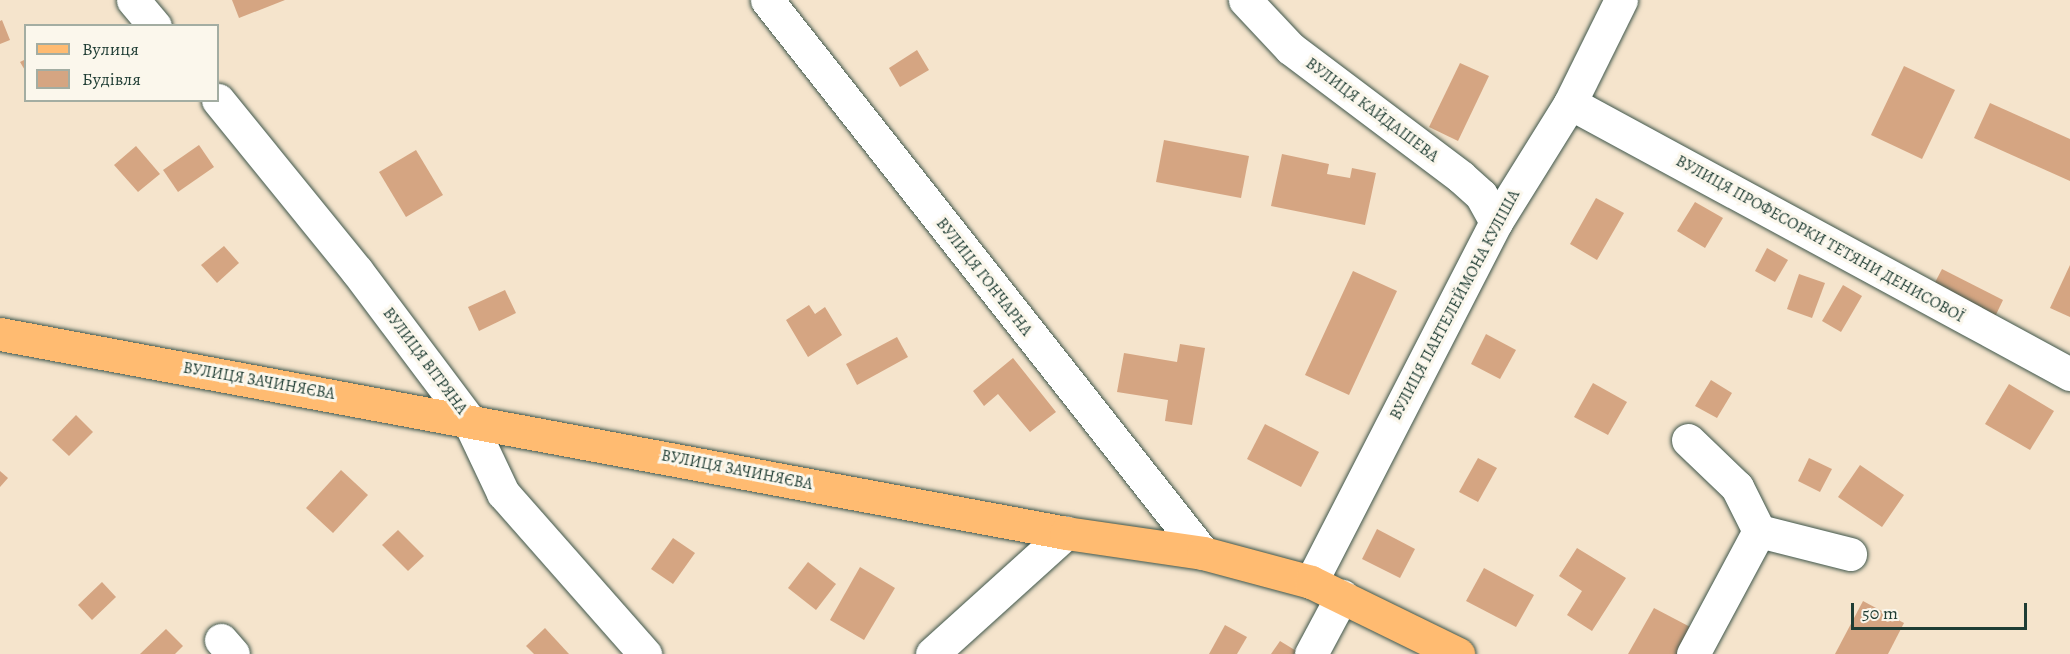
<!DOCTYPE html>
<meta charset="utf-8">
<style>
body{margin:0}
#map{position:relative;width:2070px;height:654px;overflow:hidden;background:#f5e4cc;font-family:Alegreya,serif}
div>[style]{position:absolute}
.building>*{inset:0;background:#d5a582}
.roads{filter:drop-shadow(0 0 2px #3f564b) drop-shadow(0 0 2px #3f564b)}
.minor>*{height:33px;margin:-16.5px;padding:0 16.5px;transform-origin:16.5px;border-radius:16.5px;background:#fff}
.major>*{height:33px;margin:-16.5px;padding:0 16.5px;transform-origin:16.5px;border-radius:16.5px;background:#ffbb71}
span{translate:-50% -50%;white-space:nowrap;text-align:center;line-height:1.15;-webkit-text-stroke:6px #fbf7ec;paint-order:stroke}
.street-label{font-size:16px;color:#1f3d34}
.legend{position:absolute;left:24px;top:24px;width:195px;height:78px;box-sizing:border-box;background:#fbf7ec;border:2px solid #a3ada2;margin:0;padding:8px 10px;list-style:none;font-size:18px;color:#1f3d34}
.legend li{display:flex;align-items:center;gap:12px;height:30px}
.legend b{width:30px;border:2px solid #a3ada2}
.scale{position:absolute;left:1851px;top:603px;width:176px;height:27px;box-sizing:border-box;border:3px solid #1f3d34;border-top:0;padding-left:8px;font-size:18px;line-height:21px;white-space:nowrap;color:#1f3d34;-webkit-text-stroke:4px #fbf7ec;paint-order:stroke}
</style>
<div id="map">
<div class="building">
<div style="clip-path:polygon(232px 0,285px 0,239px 18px)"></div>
<div style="clip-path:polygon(2px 20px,10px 40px,0 44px,0 21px)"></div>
<div style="clip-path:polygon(917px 50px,929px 70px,900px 87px,889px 68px)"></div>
<div style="clip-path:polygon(26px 59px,26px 72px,20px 62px)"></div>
<div style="clip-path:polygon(1460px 63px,1489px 76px,1458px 141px,1429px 127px)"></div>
<div style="clip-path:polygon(1904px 66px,1955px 90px,1922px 159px,1871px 135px)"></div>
<div style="clip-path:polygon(1990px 103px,2070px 139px,2070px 181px,1974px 138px)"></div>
<div style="clip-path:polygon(1164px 140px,1249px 156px,1241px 198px,1156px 182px)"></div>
<div style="clip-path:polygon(199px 145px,214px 167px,178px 192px,163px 170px)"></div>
<div style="clip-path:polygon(136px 146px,160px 174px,138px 192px,114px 165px)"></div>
<div style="clip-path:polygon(416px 150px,443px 195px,406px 217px,379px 172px)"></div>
<div style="clip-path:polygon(1282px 154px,1329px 164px,1327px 174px,1350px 178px,1352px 168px,1376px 173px,1365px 225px,1271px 206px)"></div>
<div style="clip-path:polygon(1596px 198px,1624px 213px,1597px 260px,1570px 244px)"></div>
<div style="clip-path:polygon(1695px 202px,1723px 218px,1705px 248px,1677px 231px)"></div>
<div style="clip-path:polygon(224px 246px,239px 263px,217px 283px,201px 265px)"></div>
<div style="clip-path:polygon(1767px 248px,1788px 260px,1775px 282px,1755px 271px)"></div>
<div style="clip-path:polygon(2070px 265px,2070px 317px,2050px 308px)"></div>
<div style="clip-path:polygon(1942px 269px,2003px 300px,1992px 323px,1930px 292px)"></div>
<div style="clip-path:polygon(1353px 271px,1397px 291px,1349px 395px,1305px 375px)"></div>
<div style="clip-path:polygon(1799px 274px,1825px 283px,1812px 318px,1787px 309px)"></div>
<div style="clip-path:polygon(1843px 285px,1862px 296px,1841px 332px,1822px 321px)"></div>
<div style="clip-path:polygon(505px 290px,516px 313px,479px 331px,468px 307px)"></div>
<div style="clip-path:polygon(809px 305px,815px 314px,825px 307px,842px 335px,808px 357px,786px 320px)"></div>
<div style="clip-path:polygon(1486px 334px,1516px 350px,1500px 379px,1471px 364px)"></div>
<div style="clip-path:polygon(897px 337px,908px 357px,857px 385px,846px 364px)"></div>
<div style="clip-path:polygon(1180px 344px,1205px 348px,1192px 425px,1165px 421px,1168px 400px,1117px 392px,1124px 353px,1177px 362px)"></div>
<div style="clip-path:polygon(1013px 358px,1056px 412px,1030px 432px,998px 394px,984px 406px,973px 391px)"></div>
<div style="clip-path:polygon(1711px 380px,1732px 393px,1717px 418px,1695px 406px)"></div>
<div style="clip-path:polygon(1593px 383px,1627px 402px,1608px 435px,1574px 417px)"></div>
<div style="clip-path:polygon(2009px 384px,2054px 411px,2030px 450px,1985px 424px)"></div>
<div style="clip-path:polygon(76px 415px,93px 432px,69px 456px,52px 440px)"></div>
<div style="clip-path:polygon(1265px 424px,1319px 452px,1301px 487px,1247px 459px)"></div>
<div style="clip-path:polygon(1478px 458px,1497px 468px,1478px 502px,1459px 492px)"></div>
<div style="clip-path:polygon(1809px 458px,1832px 469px,1820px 492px,1798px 481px)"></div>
<div style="clip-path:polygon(1860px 465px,1904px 495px,1882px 527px,1838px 497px)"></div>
<div style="clip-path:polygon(341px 470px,368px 495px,333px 533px,306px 508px)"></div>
<div style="clip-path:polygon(0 471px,8px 478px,0 487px)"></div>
<div style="clip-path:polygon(1377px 529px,1415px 549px,1400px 578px,1362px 559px)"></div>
<div style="clip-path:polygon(398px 530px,424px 556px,408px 571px,382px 545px)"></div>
<div style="clip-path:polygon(673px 538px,695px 553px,673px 584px,651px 569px)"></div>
<div style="clip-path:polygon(1577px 548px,1626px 578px,1592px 631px,1567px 615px,1582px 591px,1559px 576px)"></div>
<div style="clip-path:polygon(808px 562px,836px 584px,816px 610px,788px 588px)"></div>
<div style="clip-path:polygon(860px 567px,895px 588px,864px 640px,830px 620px)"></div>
<div style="clip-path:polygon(1484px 568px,1534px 595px,1516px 627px,1466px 601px)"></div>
<div style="clip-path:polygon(102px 582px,116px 597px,92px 620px,78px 605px)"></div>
<div style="clip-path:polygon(1863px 601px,1904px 623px,1888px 654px,1835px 654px)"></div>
<div style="clip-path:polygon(1654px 608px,1694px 629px,1681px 654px,1628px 654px)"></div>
<div style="clip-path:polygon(1225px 625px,1247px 637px,1237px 654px,1209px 654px)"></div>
<div style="clip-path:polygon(545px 628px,569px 654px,534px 654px,526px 646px)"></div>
<div style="clip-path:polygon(166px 629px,183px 646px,175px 654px,140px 654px)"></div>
<div style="clip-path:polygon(1280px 641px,1298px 652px,1297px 654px,1271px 654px)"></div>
</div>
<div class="roads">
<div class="minor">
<div style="left:133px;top:0;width:34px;rotate:50deg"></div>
<div style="left:767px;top:0;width:704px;rotate:51.75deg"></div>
<div style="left:1245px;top:0;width:66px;rotate:46.8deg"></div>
<div style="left:1290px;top:48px;width:214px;rotate:37deg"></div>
<div style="left:1461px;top:177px;width:27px;rotate:42deg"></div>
<div style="left:1481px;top:195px;width:31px;rotate:61deg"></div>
<div style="left:218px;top:100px;width:220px;rotate:50.9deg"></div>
<div style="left:357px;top:271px;width:185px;rotate:53.1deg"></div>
<div style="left:468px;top:419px;width:82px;rotate:64.7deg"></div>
<div style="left:503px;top:493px;width:215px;rotate:48.6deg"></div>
<div style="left:1570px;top:103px;width:569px;rotate:28.46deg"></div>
<div style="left:1688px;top:440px;width:68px;rotate:43.8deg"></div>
<div style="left:1737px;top:487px;width:49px;rotate:63.4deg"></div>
<div style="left:1759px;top:531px;width:94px;rotate:14.2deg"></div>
<div style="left:1311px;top:582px;width:405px;rotate:-62.8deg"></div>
<div style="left:1496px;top:222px;width:140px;rotate:-58.1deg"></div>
<div style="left:1570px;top:103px;width:115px;rotate:-63.7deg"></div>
<div style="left:221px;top:640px;width:18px;rotate:49deg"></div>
<div style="left:932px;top:654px;width:181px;rotate:-42.1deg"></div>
<div style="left:1311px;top:654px;width:66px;rotate:-61.9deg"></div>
<div style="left:1693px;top:654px;width:140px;rotate:-61.8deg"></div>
</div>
<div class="major">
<div style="left:0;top:334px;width:1084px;rotate:10.57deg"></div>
<div style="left:1066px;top:533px;width:138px;rotate:8.3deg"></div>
<div style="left:1203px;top:553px;width:112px;rotate:15deg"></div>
<div style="left:1311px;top:582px;width:164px;rotate:26.1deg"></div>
</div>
</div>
<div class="street-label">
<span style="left:1372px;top:110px;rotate:37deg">ВУЛИЦЯ КАЙДАШЕВА</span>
<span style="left:1820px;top:239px;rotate:29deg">ВУЛИЦЯ ПРОФЕСОРКИ ТЕТЯНИ ДЕНИСОВОЇ</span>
<span style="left:984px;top:277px;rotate:52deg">ВУЛИЦЯ ГОНЧАРНА</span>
<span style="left:1455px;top:305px;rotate:-62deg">ВУЛИЦЯ ПАНТЕЛЕЙМОНА КУЛІША</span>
<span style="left:425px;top:361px;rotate:53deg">ВУЛИЦЯ ВІТРЯНА</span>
<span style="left:259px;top:381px;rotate:10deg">ВУЛИЦЯ ЗАЧИНЯЄВА</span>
<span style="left:737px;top:470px;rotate:11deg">ВУЛИЦЯ ЗАЧИНЯЄВА</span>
</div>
<ul class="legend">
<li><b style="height:8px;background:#ffbb71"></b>Вулиця</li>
<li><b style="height:16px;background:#d5a582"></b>Будівля</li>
</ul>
<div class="scale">50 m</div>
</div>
